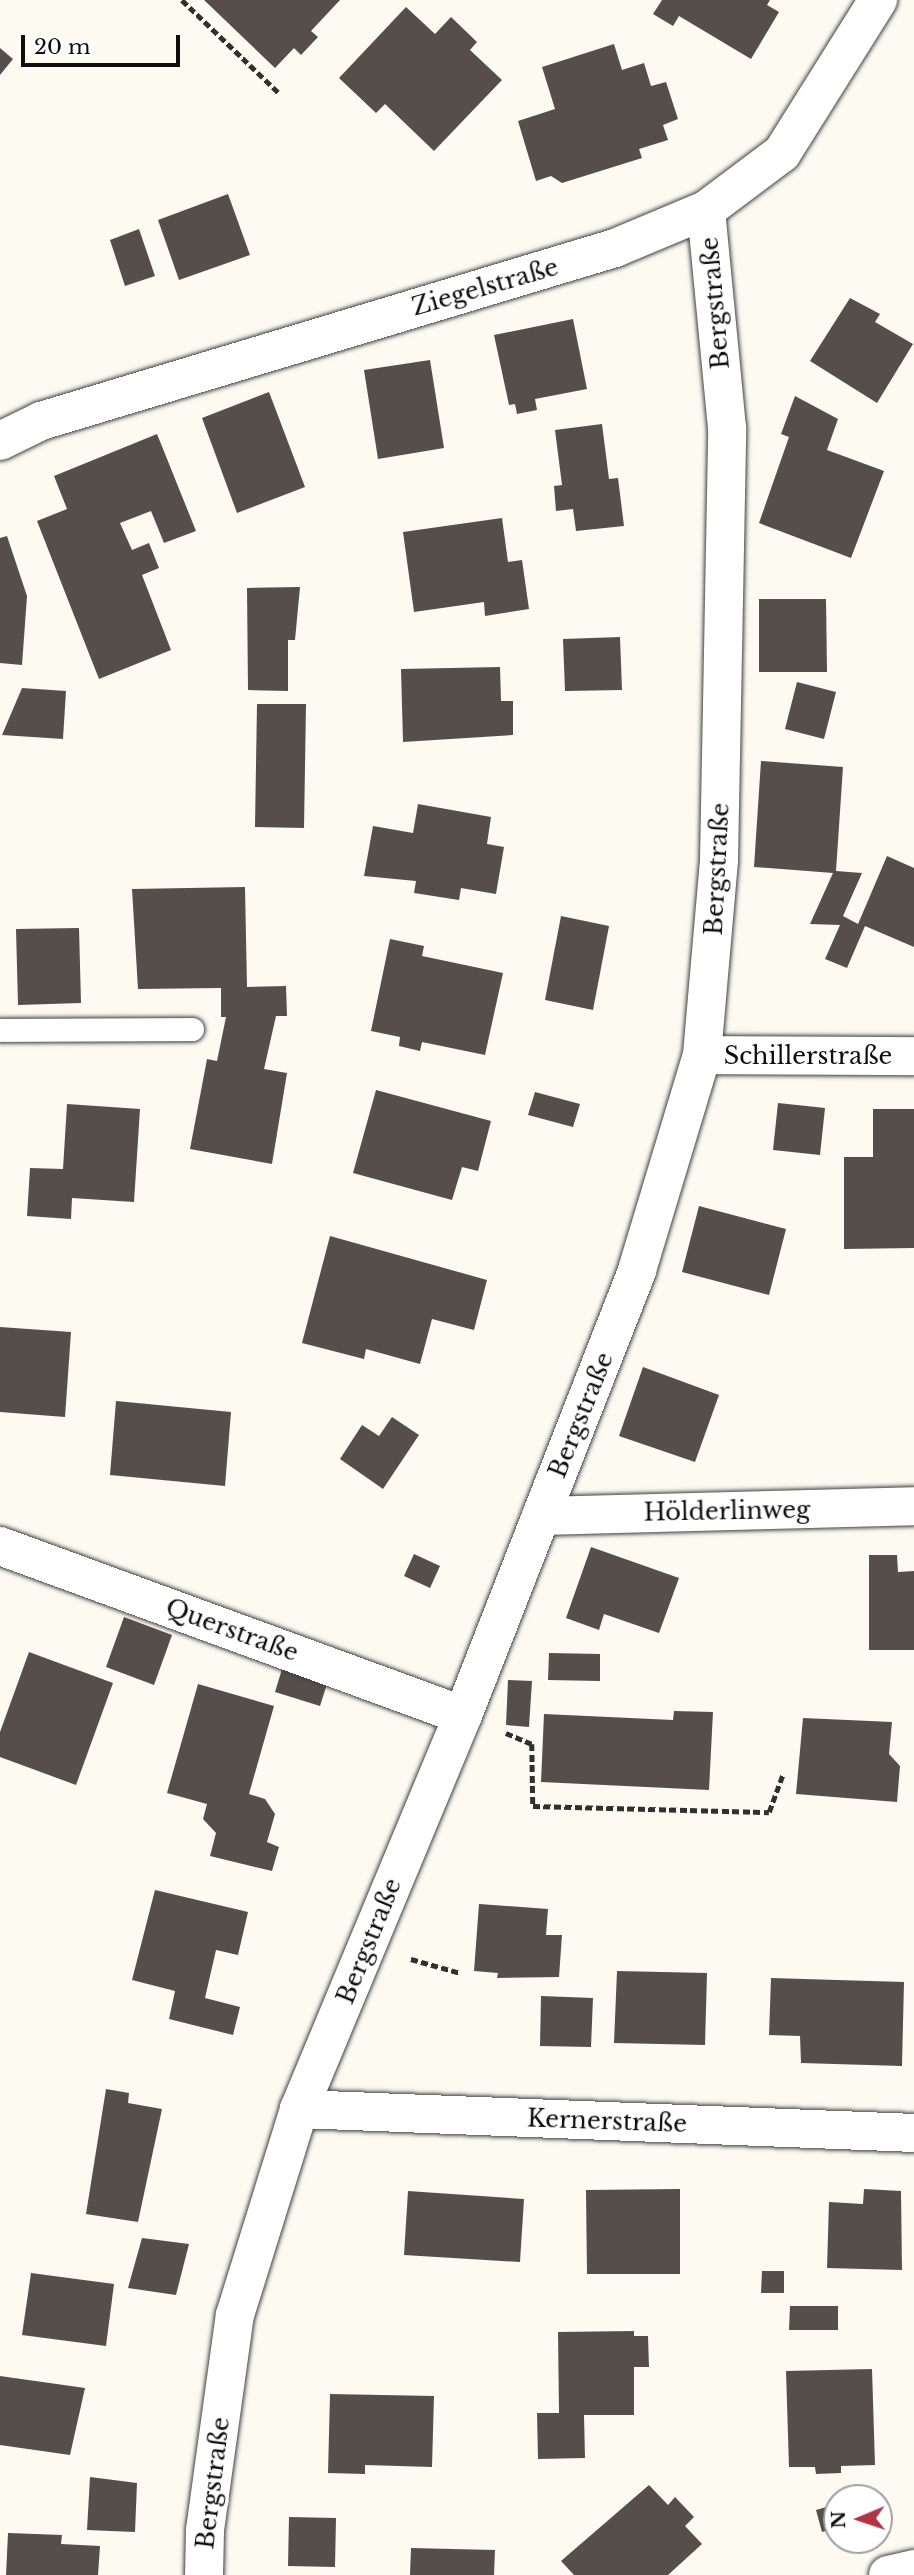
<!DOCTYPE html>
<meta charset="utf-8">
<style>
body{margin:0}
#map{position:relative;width:914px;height:2575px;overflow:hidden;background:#fdfaf1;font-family:"Libre Baskerville",serif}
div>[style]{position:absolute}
.building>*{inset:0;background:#564e4b}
.path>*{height:4.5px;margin-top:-2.25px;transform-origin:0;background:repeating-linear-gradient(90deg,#303030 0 7px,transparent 0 10.5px)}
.roads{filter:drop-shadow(0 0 2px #414141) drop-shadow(0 0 2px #414141)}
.service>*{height:23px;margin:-11.5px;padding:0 11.5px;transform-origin:11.5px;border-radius:11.5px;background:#fff}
.minor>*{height:38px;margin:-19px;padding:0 19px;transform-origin:19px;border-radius:19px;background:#fff}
.tertiary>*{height:38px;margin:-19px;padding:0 19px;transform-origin:19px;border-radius:19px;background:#fff}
span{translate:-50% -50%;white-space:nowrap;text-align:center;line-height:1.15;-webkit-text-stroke:7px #fff;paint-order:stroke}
.street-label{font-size:24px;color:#0e0e0e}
.north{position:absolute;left:823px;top:2484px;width:70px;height:70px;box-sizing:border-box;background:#fff;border:2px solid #9f9f9f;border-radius:50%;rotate:268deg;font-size:19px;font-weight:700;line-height:28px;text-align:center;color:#0e0e0e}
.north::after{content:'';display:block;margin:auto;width:24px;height:32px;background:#b03445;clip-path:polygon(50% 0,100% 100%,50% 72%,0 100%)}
.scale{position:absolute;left:21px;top:35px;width:159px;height:32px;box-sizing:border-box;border:4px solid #0e0e0e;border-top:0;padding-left:9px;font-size:21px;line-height:24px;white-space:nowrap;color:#0e0e0e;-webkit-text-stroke:5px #fff;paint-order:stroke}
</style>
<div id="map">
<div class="building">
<div style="clip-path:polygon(204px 0,340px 0,311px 31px,318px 37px,301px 55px,294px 48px,275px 68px)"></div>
<div style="clip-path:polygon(662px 0,770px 0,767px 5px,779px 12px,751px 59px,679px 16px,673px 26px,653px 14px)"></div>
<div style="clip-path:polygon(406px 7px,435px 34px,451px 17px,477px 42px,470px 50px,502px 80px,434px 151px,385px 104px,376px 113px,339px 78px)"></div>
<div style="clip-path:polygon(614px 44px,622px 70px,644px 63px,651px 86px,666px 82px,678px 119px,663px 125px,668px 140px,639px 149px,642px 158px,562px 183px,551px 176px,536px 181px,518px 121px,555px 109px,542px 67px)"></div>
<div style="clip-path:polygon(0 48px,13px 59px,0 75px)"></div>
<div style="clip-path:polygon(228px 194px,250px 255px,179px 280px,158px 220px)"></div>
<div style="clip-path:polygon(139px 229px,155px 276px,125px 286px,110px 240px)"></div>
<div style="clip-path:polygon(850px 298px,880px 314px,875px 322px,913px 344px,877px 403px,810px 361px)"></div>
<div style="clip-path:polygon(573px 319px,587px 389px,535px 399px,537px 410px,517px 414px,515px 404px,509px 405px,494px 335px)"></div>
<div style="clip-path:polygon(430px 360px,444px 448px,378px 459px,364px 370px)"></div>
<div style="clip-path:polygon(269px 392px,305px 487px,237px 513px,202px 418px)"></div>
<div style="clip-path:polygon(795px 396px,838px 419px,827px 450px,884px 471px,851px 558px,759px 523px,789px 437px,781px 434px)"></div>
<div style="clip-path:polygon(602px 424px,609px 479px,618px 478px,624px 526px,576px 531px,573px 509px,556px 511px,554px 486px,562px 485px,555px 430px)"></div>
<div style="clip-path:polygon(157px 434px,196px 531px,164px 543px,151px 511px,120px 523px,132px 550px,149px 543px,159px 568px,142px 575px,171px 650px,99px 679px,37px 521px,67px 509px,54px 476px)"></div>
<div style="clip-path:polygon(502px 518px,508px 562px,522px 560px,529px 609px,485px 616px,484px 602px,414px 612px,403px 532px)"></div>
<div style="clip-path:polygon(7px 536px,27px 596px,22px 665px,0 663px,0 538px)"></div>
<div style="clip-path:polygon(300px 587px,295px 640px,288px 640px,288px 691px,248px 690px,247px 588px)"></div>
<div style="clip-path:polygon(759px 599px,826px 599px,827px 672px,759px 672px)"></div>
<div style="clip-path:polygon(620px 637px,622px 690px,565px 691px,563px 639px)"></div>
<div style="clip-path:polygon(500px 667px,501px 701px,513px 701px,513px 735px,403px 742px,401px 669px)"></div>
<div style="clip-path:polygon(797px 682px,836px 692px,824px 739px,785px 729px)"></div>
<div style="clip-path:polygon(22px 688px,66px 691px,63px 739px,2px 735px)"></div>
<div style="clip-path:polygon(257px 704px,306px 704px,304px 828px,255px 827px)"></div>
<div style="clip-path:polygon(761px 761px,843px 767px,836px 871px,862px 873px,843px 916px,858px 924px,887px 856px,914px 868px,914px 947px,865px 926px,847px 968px,825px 959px,840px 925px,810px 924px,833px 873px,754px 867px)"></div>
<div style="clip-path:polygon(418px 804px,491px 817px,487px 844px,504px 847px,496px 894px,461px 888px,459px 900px,414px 893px,416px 881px,364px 876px,373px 826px,413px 833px)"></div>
<div style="clip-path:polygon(245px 887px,247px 987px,286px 986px,287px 1016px,276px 1016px,264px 1069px,287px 1073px,272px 1164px,190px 1149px,207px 1059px,217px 1061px,226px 1017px,221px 1017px,221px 988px,138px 989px,132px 889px)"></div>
<div style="clip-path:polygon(561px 916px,609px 926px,593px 1010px,545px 1000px)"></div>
<div style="clip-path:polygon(79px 928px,81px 1003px,18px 1005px,16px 929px)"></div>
<div style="clip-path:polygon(390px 939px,424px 946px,422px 956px,503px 973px,485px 1055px,422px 1042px,420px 1051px,399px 1046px,400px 1037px,371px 1031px)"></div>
<div style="clip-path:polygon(376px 1090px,491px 1121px,478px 1171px,462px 1167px,452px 1200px,353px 1173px)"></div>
<div style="clip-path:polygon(535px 1092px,580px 1104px,573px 1127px,528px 1115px)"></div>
<div style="clip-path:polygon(778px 1103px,825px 1108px,820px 1155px,773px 1150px)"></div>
<div style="clip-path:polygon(67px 1104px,140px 1109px,134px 1202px,72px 1198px,71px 1219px,27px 1216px,30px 1168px,63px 1169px)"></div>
<div style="clip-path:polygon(873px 1109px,914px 1109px,914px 1248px,844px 1249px,844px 1157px,873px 1157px)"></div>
<div style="clip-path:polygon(699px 1206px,786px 1229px,769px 1295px,682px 1272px)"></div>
<div style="clip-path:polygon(330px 1236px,487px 1280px,474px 1330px,432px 1319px,420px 1364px,366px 1349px,364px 1359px,302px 1343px)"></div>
<div style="clip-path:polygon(0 1327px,71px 1332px,65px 1417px,0 1412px)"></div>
<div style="clip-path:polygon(643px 1367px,719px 1395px,695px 1462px,619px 1436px)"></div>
<div style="clip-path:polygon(116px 1401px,231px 1412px,225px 1486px,110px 1475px)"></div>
<div style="clip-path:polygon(392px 1417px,419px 1435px,383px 1489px,340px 1459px,362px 1425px,379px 1436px)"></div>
<div style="clip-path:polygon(591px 1547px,679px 1578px,659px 1633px,604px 1614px,599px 1630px,566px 1618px)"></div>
<div style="clip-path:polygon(414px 1554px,440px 1566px,430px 1588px,404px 1576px)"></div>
<div style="clip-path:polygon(869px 1555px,897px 1555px,898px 1572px,914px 1571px,914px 1650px,869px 1650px)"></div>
<div style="clip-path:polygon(124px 1617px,172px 1635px,154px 1685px,106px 1667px)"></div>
<div style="clip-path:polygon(29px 1652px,113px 1683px,76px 1785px,0 1757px,0 1732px)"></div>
<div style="clip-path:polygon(549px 1653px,600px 1654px,600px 1681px,548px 1680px)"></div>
<div style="clip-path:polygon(282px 1669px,327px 1684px,320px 1706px,275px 1692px)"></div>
<div style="clip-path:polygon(508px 1680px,532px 1681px,529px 1727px,506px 1725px)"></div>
<div style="clip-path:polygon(198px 1684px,274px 1706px,249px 1794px,265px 1799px,275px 1814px,267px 1842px,279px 1847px,272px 1871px,210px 1856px,216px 1833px,203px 1819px,207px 1804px,167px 1793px)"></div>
<div style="clip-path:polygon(674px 1711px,713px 1712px,709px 1790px,541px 1782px,544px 1714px,673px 1720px)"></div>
<div style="clip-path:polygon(803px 1718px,892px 1722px,889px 1754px,900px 1766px,897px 1802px,796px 1794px)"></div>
<div style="clip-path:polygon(155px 1890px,248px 1912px,238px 1955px,216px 1950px,205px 1998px,240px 2007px,233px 2035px,169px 2019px,175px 1991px,132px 1980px)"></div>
<div style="clip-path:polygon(479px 1904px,548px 1909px,546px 1935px,562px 1935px,559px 1977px,497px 1978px,498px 1973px,474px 1971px)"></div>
<div style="clip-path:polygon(617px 1971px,707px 1973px,705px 2045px,614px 2043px)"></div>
<div style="clip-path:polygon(771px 1978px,904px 1982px,902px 2066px,801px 2063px,800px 2036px,769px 2035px)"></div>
<div style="clip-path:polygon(541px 1996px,593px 1998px,591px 2047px,540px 2046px)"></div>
<div style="clip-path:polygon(106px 2089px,129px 2093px,128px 2103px,162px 2109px,138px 2222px,86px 2214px)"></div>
<div style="clip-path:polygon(680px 2189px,680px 2274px,587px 2274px,586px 2190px)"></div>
<div style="clip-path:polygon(864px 2189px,901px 2191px,902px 2270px,827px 2268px,829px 2202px,863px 2204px)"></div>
<div style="clip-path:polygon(408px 2191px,524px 2199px,520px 2262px,404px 2255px)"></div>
<div style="clip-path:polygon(142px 2238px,189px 2244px,176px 2295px,128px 2288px)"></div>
<div style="clip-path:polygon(762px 2271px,784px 2271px,784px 2293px,761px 2293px)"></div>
<div style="clip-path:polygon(31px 2273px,114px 2284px,106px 2346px,22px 2335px)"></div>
<div style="clip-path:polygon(790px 2306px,838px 2306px,838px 2330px,789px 2330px)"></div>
<div style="clip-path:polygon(634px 2331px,634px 2336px,648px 2336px,649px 2367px,634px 2367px,634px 2415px,584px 2415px,585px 2458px,538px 2459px,537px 2413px,559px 2413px,558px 2332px)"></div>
<div style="clip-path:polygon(872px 2369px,875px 2465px,841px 2466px,841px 2473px,816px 2474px,815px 2467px,789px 2467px,786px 2371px)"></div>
<div style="clip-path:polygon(0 2376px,85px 2388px,70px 2455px,0 2445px)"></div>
<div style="clip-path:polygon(330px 2394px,434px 2396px,432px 2467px,365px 2465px,365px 2474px,328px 2473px)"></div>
<div style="clip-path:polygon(90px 2477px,137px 2483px,135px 2532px,87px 2530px)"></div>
<div style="clip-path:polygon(649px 2485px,668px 2505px,675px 2497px,694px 2517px,685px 2526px,702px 2544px,668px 2575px,574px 2575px,561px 2561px)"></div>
<div style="clip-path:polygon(837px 2504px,837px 2528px,822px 2532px,816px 2510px)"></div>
<div style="clip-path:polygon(289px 2517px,336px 2518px,335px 2567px,288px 2566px)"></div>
<div style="clip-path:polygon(8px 2533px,62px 2535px,61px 2544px,100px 2546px,98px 2575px,6px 2575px)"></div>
<div style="clip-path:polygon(411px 2548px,495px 2550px,494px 2575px,410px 2575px)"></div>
</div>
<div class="path">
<div style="left:182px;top:0;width:136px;rotate:43.8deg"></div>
<div style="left:506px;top:1733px;width:28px;rotate:23deg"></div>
<div style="left:532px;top:1744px;width:62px;rotate:89.1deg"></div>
<div style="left:533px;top:1806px;width:236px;rotate:1.5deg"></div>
<div style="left:769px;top:1812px;width:40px;rotate:-69.8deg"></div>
<div style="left:411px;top:1959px;width:51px;rotate:15.9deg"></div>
</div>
<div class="roads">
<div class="service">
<div style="left:0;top:1030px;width:192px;rotate:-0.3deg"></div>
</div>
<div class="minor">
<div style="left:702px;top:1055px;width:212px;rotate:0.3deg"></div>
<div style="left:541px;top:1516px;width:373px;rotate:-1.5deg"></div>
<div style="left:0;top:1546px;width:493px;rotate:20.1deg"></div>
<div style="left:299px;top:2109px;width:615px;rotate:2.23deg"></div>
<div style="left:204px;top:2575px;width:45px;rotate:-88.7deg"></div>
<div style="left:205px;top:2530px;width:217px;rotate:-82.1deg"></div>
<div style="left:235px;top:2315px;width:216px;rotate:-72.7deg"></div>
<div style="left:299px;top:2109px;width:427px;rotate:-67.4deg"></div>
<div style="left:463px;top:1715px;width:478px;rotate:-68.6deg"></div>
<div style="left:637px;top:1270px;width:225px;rotate:-73.2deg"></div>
<div style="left:702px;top:1055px;width:196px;rotate:-85deg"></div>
<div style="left:719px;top:860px;width:432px;rotate:-88.9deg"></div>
<div style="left:727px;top:428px;width:219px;rotate:-95.5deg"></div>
<div style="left:888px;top:2575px;width:27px;rotate:-13deg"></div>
</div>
<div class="tertiary">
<div style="left:0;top:441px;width:46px;rotate:-26deg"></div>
<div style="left:41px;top:421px;width:600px;rotate:-16.77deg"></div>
<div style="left:615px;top:248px;width:99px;rotate:-22.7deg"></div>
<div style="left:706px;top:210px;width:95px;rotate:-36.9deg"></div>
<div style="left:782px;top:153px;width:181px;rotate:-57.9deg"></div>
</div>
</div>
<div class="street-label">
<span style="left:485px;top:287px;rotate:-16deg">Ziegelstraße</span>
<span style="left:715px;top:303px;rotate:-95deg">Bergstraße</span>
<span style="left:717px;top:869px;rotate:-87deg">Bergstraße</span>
<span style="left:808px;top:1056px">Schillerstraße</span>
<span style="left:581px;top:1415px;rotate:-68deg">Bergstraße</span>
<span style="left:727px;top:1511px;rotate:-1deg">Hölderlinweg</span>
<span style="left:232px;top:1630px;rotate:20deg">Querstraße</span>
<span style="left:369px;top:1941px;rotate:-68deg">Bergstraße</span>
<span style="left:607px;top:2121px;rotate:2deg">Kernerstraße</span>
<span style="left:213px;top:2483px;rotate:-83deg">Bergstraße</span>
</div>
<div class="north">N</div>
<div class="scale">20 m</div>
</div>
